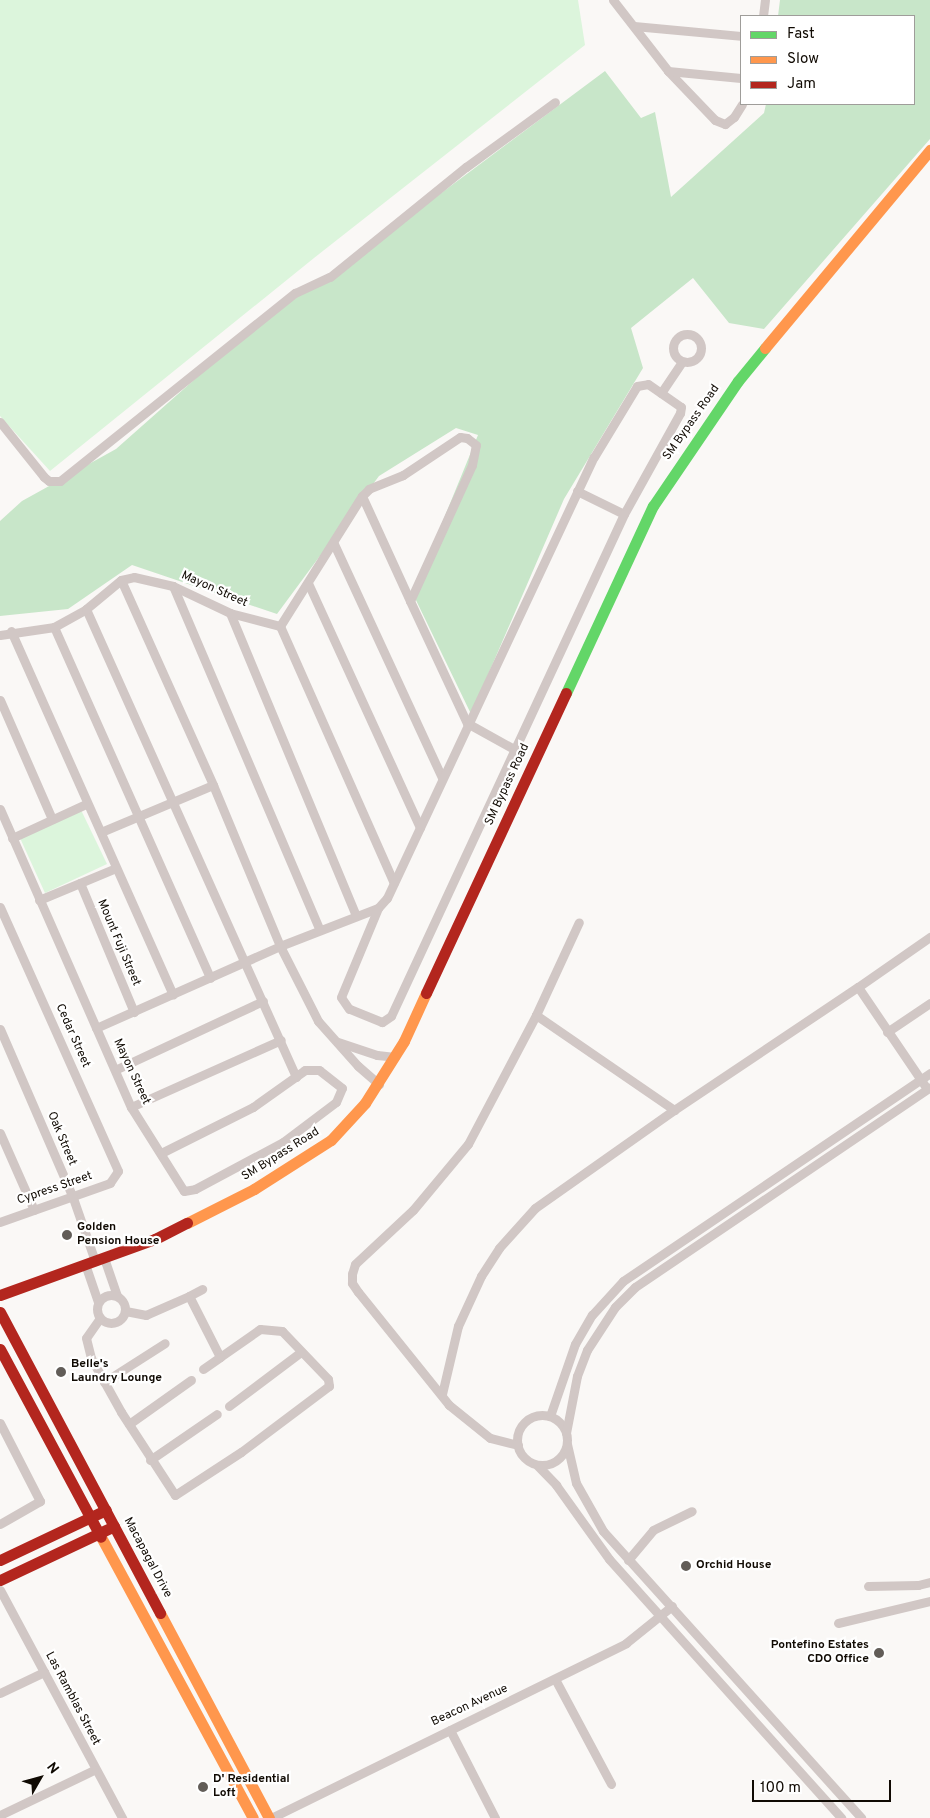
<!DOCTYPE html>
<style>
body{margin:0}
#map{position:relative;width:930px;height:1818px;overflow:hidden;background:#faf8f6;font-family:Overpass,sans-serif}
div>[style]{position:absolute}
.green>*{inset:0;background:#dcf5dc}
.forest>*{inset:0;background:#c8e6c9}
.street>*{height:9px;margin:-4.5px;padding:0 4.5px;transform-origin:4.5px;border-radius:4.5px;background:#d1c7c5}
.street>.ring{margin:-4.5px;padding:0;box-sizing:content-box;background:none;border:9px solid #d1c7c5;border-radius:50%}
.fast>*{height:11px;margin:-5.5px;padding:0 5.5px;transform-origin:5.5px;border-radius:5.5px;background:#63d668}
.slow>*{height:11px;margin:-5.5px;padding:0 5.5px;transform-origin:5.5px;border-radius:5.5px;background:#ff974d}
.jam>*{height:11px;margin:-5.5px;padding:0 5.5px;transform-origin:5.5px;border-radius:5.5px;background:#b3261e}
.dots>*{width:14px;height:14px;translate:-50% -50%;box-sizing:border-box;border:2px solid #fff;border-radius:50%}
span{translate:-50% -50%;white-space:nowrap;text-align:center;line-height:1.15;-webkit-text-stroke:4.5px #fff;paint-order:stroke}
.street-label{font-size:12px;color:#100a03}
.poi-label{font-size:12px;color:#100a03;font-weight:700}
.left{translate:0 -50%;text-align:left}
.right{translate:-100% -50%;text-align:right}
.legend{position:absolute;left:740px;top:15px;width:175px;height:90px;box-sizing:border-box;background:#fff;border:1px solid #9f9d9a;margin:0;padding:6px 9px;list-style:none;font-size:15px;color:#100a03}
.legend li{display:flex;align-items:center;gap:10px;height:25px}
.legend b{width:25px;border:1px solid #9f9d9a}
.north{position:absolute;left:15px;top:1753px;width:50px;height:50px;-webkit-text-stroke:4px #fff;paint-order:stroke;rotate:52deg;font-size:14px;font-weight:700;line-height:20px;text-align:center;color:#100a03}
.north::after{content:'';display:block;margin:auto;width:18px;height:22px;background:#100a03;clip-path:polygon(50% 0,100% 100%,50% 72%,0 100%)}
.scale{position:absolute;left:752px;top:1780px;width:139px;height:22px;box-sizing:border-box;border:2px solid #100a03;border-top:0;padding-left:6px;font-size:15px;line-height:18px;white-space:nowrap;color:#100a03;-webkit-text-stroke:4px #fff;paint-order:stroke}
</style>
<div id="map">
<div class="green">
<div style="clip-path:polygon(0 0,578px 0,585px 45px,314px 258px,50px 471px,0 416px)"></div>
<div style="clip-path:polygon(81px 810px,107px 864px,45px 893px,20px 838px)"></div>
</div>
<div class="forest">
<div style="clip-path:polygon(780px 0,930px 0,930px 139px,764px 329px,729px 323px,693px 278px,631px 328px,643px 368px,564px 499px,471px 714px,413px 594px,478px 435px,456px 428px,379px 476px,277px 614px,132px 565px,68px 609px,0 616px,0 521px,22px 501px,116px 449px,265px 317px,322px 282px,605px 71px,641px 118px,655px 112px,671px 197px,764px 113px,766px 104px,914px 104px,914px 16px,778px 16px)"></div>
</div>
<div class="street">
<div style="left:613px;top:0;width:90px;rotate:52.2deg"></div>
<div style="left:668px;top:71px;width:68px;rotate:46.2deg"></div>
<div style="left:715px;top:120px;width:11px;rotate:22deg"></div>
<div style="left:725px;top:124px;width:11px;rotate:-38deg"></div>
<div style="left:734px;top:117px;width:15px;rotate:-58deg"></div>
<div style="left:763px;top:16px;width:16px;rotate:-83deg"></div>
<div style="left:634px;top:26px;width:107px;rotate:5.3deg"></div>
<div style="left:668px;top:71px;width:73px;rotate:5.5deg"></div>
<div class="ring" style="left:673px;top:334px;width:19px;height:19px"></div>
<div style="left:661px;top:393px;width:37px;rotate:-56deg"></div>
<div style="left:0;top:422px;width:70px;rotate:51.3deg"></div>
<div style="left:44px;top:477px;width:6px;rotate:39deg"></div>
<div style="left:49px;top:481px;width:11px"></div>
<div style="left:60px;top:481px;width:301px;rotate:-38.7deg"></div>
<div style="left:295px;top:293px;width:38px;rotate:-25deg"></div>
<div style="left:330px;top:277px;width:175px;rotate:-39deg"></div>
<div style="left:466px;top:167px;width:110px;rotate:-36.1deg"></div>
<div style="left:577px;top:491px;width:52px;rotate:26.1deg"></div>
<div style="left:334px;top:544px;width:258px;rotate:65.2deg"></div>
<div style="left:121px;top:580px;width:225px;rotate:65.8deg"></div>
<div style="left:213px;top:785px;width:174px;rotate:67.4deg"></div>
<div style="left:280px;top:946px;width:84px;rotate:63.1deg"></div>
<div style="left:318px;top:1021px;width:60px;rotate:48.4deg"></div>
<div style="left:358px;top:1066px;width:28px;rotate:41deg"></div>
<div style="left:308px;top:583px;width:269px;rotate:65.4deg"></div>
<div style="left:173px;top:586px;width:374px;rotate:66.9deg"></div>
<div style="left:410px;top:601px;width:149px;rotate:-65.5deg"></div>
<div style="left:472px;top:465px;width:20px;rotate:-79deg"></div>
<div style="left:476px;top:445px;width:11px;rotate:-142deg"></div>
<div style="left:467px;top:438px;width:7px;rotate:-172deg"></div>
<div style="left:460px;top:437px;width:69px;rotate:146.3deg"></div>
<div style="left:403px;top:475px;width:37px;rotate:158deg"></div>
<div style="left:369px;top:489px;width:10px;rotate:135deg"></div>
<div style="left:362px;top:496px;width:115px;rotate:65.4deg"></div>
<div style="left:410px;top:601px;width:135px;rotate:65deg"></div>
<div style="left:467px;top:723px;width:54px;rotate:29deg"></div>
<div style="left:86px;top:609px;width:513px;rotate:65.83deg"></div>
<div style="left:230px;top:613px;width:327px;rotate:67.4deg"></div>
<div style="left:280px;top:626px;width:281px;rotate:66.1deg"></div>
<div style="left:54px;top:627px;width:384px;rotate:66deg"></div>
<div style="left:11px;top:631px;width:398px;rotate:66deg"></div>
<div style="left:0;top:635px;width:55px;rotate:-8.4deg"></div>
<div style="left:54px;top:627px;width:37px;rotate:-29deg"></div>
<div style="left:86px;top:609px;width:45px;rotate:-39.6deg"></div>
<div style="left:121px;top:580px;width:13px;rotate:-13deg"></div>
<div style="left:134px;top:577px;width:40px;rotate:13deg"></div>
<div style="left:173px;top:586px;width:63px;rotate:25.3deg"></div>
<div style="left:230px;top:613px;width:52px;rotate:14.6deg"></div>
<div style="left:280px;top:626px;width:154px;rotate:-57.8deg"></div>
<div style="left:0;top:700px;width:130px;rotate:66.4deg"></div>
<div style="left:0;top:809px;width:326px;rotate:66.3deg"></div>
<div style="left:131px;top:1107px;width:99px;rotate:57.8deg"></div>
<div style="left:184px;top:1191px;width:11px;rotate:-10deg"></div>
<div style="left:195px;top:1189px;width:100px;rotate:-28.1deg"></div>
<div style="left:283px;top:1142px;width:66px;rotate:-37deg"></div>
<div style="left:336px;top:1102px;width:15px;rotate:-67deg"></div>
<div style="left:342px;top:1088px;width:29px;rotate:-142deg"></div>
<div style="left:319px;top:1070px;width:14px;rotate:180deg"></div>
<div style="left:305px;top:1070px;width:64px;rotate:144.6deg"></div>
<div style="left:253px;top:1107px;width:103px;rotate:153.4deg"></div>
<div style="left:101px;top:832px;width:121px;rotate:-22.8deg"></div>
<div style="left:12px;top:838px;width:81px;rotate:-24.7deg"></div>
<div style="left:80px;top:883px;width:140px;rotate:67.3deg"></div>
<div style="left:39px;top:900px;width:83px;rotate:-22.6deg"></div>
<div style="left:0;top:907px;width:289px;rotate:65.9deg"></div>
<div style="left:118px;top:1171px;width:14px;rotate:124deg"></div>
<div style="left:110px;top:1183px;width:117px;rotate:160.5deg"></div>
<div style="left:858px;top:987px;width:88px;rotate:-34.8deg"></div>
<div style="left:536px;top:1015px;width:168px;rotate:34.5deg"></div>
<div style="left:96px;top:1028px;width:201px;rotate:-24deg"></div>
<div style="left:280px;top:946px;width:105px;rotate:-21.2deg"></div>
<div style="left:378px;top:908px;width:13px;rotate:-48deg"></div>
<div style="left:387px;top:898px;width:487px;rotate:-64.9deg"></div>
<div style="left:594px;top:457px;width:83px;rotate:-58.8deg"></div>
<div style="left:637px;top:386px;width:11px;rotate:-10deg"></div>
<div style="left:648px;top:384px;width:40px;rotate:34.9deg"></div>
<div style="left:681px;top:407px;width:6px;rotate:99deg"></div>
<div style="left:680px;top:413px;width:115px;rotate:119deg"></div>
<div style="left:624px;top:514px;width:553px;rotate:114.9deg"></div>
<div style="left:391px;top:1016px;width:11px;rotate:146deg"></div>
<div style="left:382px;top:1022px;width:35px;rotate:-158deg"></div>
<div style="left:349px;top:1009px;width:14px;rotate:-124deg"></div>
<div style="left:341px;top:997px;width:96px;rotate:-67.4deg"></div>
<div style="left:0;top:1029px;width:184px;rotate:66.6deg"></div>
<div style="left:73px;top:1198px;width:67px;rotate:70.8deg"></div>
<div style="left:887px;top:1032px;width:52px;rotate:-34deg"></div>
<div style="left:338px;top:1042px;width:41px;rotate:18.4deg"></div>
<div style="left:377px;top:1055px;width:18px;rotate:6deg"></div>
<div style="left:117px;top:1069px;width:161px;rotate:-25deg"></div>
<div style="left:131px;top:1107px;width:164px;rotate:-24.1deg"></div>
<div style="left:0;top:1133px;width:84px;rotate:66.2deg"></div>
<div style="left:104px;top:1258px;width:39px;rotate:71deg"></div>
<div style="left:85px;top:1264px;width:40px;rotate:71.1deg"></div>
<div class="ring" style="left:97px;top:1295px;width:19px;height:19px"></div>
<div style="left:189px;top:1296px;width:15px;rotate:-28deg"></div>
<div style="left:100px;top:1318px;width:24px;rotate:125deg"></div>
<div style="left:86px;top:1338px;width:21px;rotate:76deg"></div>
<div style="left:91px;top:1358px;width:62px;rotate:60.9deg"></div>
<div style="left:121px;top:1412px;width:99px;rotate:57deg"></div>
<div style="left:175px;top:1495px;width:79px;rotate:-33.1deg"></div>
<div style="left:241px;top:1452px;width:110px;rotate:-36.9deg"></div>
<div style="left:329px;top:1386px;width:7px;rotate:-98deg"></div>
<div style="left:328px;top:1379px;width:66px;rotate:-133.8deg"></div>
<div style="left:282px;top:1331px;width:22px;rotate:-175deg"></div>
<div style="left:260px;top:1329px;width:49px;rotate:145deg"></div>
<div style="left:220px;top:1357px;width:68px;rotate:-116.9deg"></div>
<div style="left:189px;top:1296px;width:47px;rotate:156.2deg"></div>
<div style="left:146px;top:1315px;width:21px;rotate:-169deg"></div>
<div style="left:203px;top:1369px;width:21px;rotate:-35deg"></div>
<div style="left:104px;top:1382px;width:72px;rotate:-32.6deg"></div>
<div style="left:442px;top:1394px;width:70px;rotate:-76.8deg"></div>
<div style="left:458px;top:1326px;width:55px;rotate:-65.3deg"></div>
<div style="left:481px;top:1276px;width:33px;rotate:-57deg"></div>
<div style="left:499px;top:1248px;width:54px;rotate:-48deg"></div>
<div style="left:535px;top:1208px;width:170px;rotate:-35.2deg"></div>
<div style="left:674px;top:1110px;width:221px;rotate:-33.8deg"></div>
<div style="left:858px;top:987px;width:123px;rotate:55.9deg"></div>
<div style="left:229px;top:1406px;width:90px;rotate:-36.9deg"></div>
<div class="ring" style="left:517px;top:1415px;width:41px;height:41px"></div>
<div style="left:550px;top:1416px;width:76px;rotate:-70.9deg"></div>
<div style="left:575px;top:1344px;width:34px;rotate:-60deg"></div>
<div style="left:592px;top:1315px;width:46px;rotate:-47.6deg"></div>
<div style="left:623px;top:1281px;width:371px;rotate:-34.1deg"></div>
<div style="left:0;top:1423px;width:88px;rotate:62.9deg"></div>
<div style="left:40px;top:1501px;width:46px;rotate:150.1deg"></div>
<div style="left:129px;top:1424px;width:76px;rotate:-35.4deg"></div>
<div style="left:566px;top:1433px;width:58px;rotate:-79.1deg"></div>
<div style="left:577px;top:1376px;width:28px;rotate:-69deg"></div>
<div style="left:587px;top:1350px;width:51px;rotate:-56.9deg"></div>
<div style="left:615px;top:1307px;width:28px;rotate:-45deg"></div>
<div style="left:635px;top:1287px;width:356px;rotate:-34.1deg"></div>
<div style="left:567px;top:1444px;width:40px;rotate:77deg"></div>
<div style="left:576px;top:1483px;width:55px;rotate:60.6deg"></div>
<div style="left:603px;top:1531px;width:386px;rotate:48deg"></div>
<div style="left:518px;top:1445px;width:29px;rotate:-166deg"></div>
<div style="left:490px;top:1438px;width:53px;rotate:-141.2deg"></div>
<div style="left:449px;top:1405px;width:145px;rotate:-128.8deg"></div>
<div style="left:358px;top:1292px;width:11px;rotate:-124deg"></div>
<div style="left:352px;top:1283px;width:9px;rotate:-90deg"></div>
<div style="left:352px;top:1274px;width:10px;rotate:-73deg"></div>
<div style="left:355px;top:1264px;width:79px;rotate:-43deg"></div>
<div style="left:413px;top:1210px;width:86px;rotate:-50.2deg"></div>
<div style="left:468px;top:1144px;width:146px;rotate:-62.2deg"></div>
<div style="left:536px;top:1015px;width:102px;rotate:-65.2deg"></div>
<div style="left:150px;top:1460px;width:81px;rotate:-34.5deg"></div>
<div style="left:537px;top:1465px;width:28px;rotate:46deg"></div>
<div style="left:556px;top:1485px;width:91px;rotate:54.4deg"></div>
<div style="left:609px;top:1559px;width:348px;rotate:48.1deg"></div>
<div style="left:628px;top:1560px;width:39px;rotate:-50deg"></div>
<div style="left:653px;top:1530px;width:43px;rotate:-26deg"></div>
<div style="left:868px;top:1586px;width:50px;rotate:-1.1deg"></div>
<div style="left:918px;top:1585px;width:12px;rotate:-14deg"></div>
<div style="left:0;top:1590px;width:259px;rotate:61.8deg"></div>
<div style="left:838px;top:1623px;width:95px;rotate:-13.4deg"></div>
<div style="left:555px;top:1679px;width:119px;rotate:61.9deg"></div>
<div style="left:0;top:1693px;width:49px;rotate:-25.5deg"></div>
<div style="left:450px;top:1730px;width:99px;rotate:62.9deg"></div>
<div style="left:0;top:1815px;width:104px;rotate:-25.6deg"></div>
<div style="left:271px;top:1818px;width:396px;rotate:-26.2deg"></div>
<div style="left:626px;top:1643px;width:59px;rotate:-38.8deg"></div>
</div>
<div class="fast">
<div style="left:566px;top:693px;width:206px;rotate:-65.1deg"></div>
<div style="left:653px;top:506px;width:151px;rotate:-55.8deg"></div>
<div style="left:738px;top:381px;width:43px;rotate:-50.7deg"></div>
</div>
<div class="slow">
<div style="left:765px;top:348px;width:258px;rotate:-50.2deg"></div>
<div style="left:187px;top:1223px;width:75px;rotate:-26.9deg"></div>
<div style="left:254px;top:1189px;width:91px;rotate:-32.5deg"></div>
<div style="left:331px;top:1140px;width:50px;rotate:-47.4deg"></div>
<div style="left:365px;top:1103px;width:73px;rotate:-57.8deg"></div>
<div style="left:404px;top:1041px;width:53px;rotate:-65.4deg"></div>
<div style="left:101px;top:1537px;width:319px;rotate:61.6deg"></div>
<div style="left:160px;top:1613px;width:232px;rotate:62deg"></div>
</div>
<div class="jam">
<div style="left:426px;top:993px;width:331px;rotate:-65deg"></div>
<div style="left:0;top:1295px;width:165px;rotate:-19.9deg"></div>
<div style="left:155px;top:1239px;width:36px;rotate:-27deg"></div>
<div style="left:0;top:1312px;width:341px;rotate:62deg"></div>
<div style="left:0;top:1349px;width:213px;rotate:61.8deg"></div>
<div style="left:0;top:1560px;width:117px;rotate:-25.3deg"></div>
<div style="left:0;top:1580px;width:126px;rotate:-25.3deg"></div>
</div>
<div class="dots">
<div style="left:67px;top:1235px;background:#625d58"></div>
<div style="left:61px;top:1372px;background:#625d58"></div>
<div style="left:686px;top:1566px;background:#625d58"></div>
<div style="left:879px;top:1653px;background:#625d58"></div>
<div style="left:203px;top:1787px;background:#625d58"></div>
</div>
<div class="street-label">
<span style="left:692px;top:423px;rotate:-55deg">SM Bypass Road</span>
<span style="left:214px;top:590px;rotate:24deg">Mayon Street</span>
<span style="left:508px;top:785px;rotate:-65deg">SM Bypass Road</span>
<span style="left:118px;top:943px;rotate:67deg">Mount Fuji Street</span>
<span style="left:72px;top:1036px;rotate:66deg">Cedar Street</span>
<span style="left:131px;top:1072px;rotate:65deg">Mayon Street</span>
<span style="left:61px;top:1139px;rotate:67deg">Oak Street</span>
<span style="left:281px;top:1155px;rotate:-32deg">SM Bypass Road</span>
<span style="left:55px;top:1189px;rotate:-19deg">Cypress Street</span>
<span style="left:147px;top:1558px;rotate:62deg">Macapagal Drive</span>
<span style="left:72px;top:1699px;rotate:62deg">Las Ramblas Street</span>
<span style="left:470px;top:1706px;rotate:-25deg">Beacon Avenue</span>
</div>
<div class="poi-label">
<span class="left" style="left:77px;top:1235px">Golden<br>Pension House</span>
<span class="left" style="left:71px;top:1372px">Belle's<br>Laundry Lounge</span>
<span class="left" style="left:696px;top:1566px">Orchid House</span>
<span class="right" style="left:869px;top:1653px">Pontefino Estates<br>CDO Office</span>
<span class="left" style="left:213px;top:1787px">D' Residential<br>Loft</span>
</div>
<ul class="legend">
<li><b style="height:6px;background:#63d668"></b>Fast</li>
<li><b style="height:6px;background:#ff974d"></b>Slow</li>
<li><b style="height:6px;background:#b3261e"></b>Jam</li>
</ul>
<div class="north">N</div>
<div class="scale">100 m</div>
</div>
